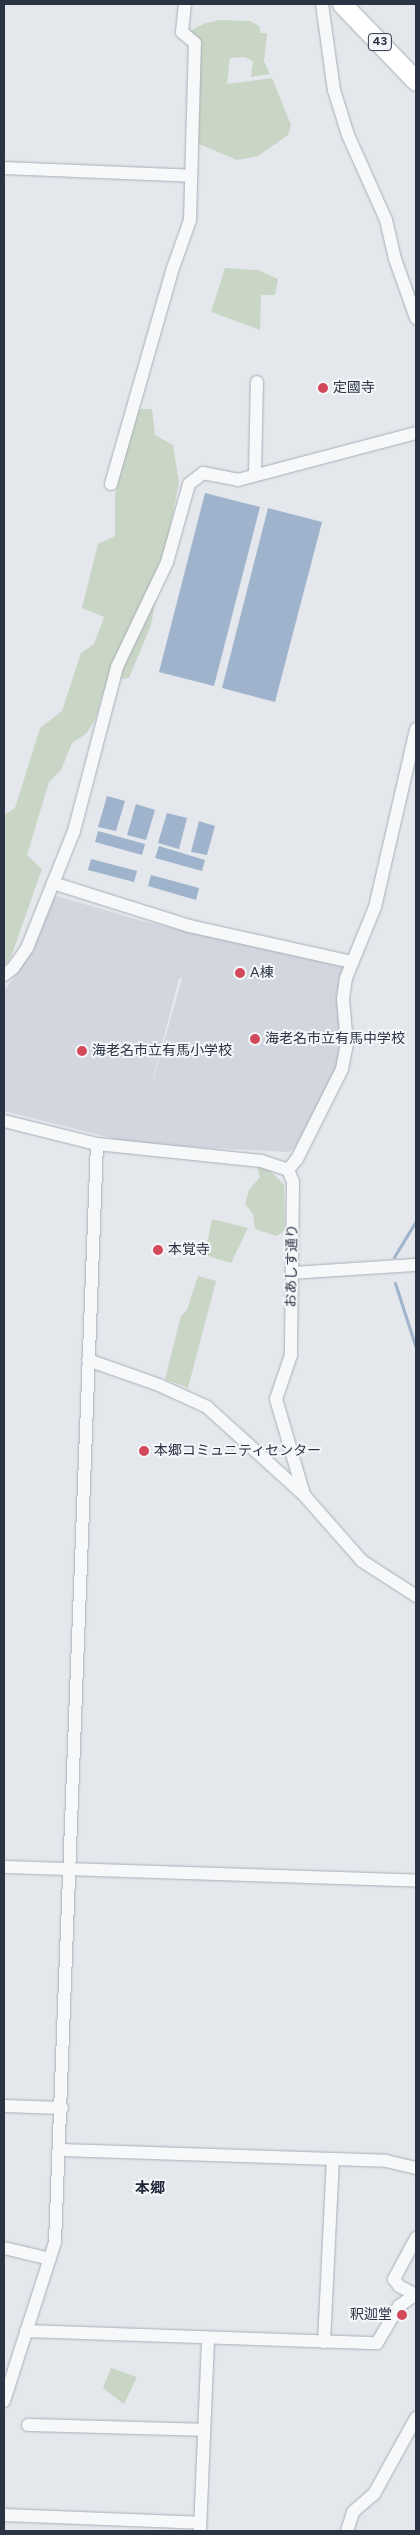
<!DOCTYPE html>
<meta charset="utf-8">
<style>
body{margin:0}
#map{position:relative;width:420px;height:2535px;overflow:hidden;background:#e4e7ec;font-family:Figtree,"Noto Sans JP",sans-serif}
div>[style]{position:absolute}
.built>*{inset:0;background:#d2d6de}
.green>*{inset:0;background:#c9d6c5}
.water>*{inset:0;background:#9fb4cc}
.stream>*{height:3px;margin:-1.5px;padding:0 1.5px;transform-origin:1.5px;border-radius:1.5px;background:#9fb4cc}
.roads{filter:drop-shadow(0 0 1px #a9aeb7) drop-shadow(0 0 1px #a9aeb7)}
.street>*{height:12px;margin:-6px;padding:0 6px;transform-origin:6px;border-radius:6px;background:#f7f8fa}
.primary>*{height:19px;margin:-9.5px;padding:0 9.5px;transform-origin:9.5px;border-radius:9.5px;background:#fff}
.dots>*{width:14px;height:14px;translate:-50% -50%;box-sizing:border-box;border:2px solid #f4f6f9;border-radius:50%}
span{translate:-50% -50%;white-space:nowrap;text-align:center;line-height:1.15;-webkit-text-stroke:4px #f4f6f9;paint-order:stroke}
.shield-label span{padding:1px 4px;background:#f4f6f9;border:1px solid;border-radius:4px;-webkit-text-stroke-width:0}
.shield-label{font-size:12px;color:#2b3445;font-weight:700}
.poi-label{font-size:14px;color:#2b3445}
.left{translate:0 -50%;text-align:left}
.right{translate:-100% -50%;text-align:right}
.street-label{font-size:14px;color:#2b3445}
.neighbourhood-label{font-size:15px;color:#1d2536;font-weight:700}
.frame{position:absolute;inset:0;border:5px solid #2b3445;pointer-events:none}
</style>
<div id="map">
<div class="built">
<div style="clip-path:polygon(evenodd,50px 894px,142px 921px,343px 967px,347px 971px,344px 1029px,336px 1072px,294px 1149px,289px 1152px,136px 1144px,4px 1111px,4px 991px,34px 950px,50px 894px,179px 978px,182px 979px,147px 1102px,179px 978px)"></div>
</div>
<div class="green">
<div style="clip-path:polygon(220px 20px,250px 21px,259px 26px,261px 33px,267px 33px,264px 61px,270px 74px,251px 77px,253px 61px,244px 57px,230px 58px,227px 84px,272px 78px,291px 125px,288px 135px,258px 156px,237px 160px,199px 144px,194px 122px,187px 33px,205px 23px)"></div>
<div style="clip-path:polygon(225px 268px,258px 270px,278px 279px,275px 295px,261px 295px,260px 330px,211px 312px)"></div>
<div style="clip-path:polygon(131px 409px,152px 409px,155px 435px,173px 445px,179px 482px,151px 625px,129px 678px,111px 680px,101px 698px,96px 718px,86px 734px,72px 743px,61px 770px,49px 782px,27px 855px,42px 869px,11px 957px,4px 967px,4px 815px,15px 808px,40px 728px,62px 711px,81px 653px,94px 644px,104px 617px,82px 608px,98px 544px,115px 536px,115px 496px)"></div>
<div style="clip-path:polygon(256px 1164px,270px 1170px,284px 1185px,285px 1231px,276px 1236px,255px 1229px,253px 1214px,245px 1204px,249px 1190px,260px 1177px)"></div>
<div style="clip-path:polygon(212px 1219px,248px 1228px,231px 1263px,205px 1255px)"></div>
<div style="clip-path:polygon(198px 1276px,216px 1281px,188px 1388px,165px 1379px,181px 1316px,187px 1310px)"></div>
<div style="clip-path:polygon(111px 2368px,137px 2377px,124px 2404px,103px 2388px)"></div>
</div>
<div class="water">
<div style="clip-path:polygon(205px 493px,260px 507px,214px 686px,159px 672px)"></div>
<div style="clip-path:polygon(268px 508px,322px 522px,275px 702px,222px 688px)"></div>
<div style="clip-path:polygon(107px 796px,125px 801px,116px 831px,98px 827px)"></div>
<div style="clip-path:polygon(136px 804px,155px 810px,146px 840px,127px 835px)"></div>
<div style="clip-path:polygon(167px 813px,187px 818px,179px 849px,158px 843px)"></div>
<div style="clip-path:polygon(199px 821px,215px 826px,207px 855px,191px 852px)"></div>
<div style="clip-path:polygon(98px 831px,145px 844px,142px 855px,95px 842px)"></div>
<div style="clip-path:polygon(159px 846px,205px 860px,202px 871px,155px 858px)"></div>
<div style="clip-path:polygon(91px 859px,137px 871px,134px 882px,88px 870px)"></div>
<div style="clip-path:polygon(151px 875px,199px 888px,196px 900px,148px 886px)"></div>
</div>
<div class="stream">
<div style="left:394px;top:1257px;width:42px;rotate:-58.6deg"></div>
<div style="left:395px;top:1283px;width:68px;rotate:72.1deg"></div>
</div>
<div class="roads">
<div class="street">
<div style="left:322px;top:4px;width:87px;rotate:82.1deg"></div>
<div style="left:334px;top:90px;width:47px;rotate:72.7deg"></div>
<div style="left:348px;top:135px;width:93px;rotate:65.9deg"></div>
<div style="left:386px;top:220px;width:40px;rotate:77deg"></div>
<div style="left:395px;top:259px;width:63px;rotate:70.4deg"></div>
<div style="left:4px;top:168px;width:187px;rotate:2.4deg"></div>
<div style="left:255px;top:474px;width:92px;rotate:-88.8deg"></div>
<div style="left:111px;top:484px;width:225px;rotate:-74deg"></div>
<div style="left:173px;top:268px;width:51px;rotate:-70.5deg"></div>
<div style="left:190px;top:220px;width:177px;rotate:-88.4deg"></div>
<div style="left:195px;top:43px;width:17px;rotate:-140deg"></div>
<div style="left:182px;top:32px;width:28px;rotate:-84deg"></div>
<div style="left:53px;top:883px;width:143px;rotate:17.5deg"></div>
<div style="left:189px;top:926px;width:166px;rotate:12.5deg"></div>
<div style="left:4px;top:975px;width:11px;rotate:-38deg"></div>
<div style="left:13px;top:968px;width:24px;rotate:-55deg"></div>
<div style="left:27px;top:948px;width:126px;rotate:-68.1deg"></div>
<div style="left:74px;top:831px;width:170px;rotate:-75.3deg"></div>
<div style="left:117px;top:667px;width:116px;rotate:-64.5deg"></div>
<div style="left:167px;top:562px;width:81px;rotate:-74.2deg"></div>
<div style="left:189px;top:484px;width:18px;rotate:-38deg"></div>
<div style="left:203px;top:473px;width:36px;rotate:11deg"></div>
<div style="left:238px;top:480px;width:184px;rotate:-14.8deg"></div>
<div style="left:4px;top:1121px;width:96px;rotate:13.9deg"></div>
<div style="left:97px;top:1144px;width:165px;rotate:5.9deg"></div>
<div style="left:261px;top:1161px;width:28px;rotate:18deg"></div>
<div style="left:288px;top:1170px;width:13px;rotate:67deg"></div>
<div style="left:293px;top:1182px;width:173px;rotate:90.7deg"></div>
<div style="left:291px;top:1355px;width:46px;rotate:108.8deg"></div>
<div style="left:276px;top:1399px;width:100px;rotate:73.7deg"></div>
<div style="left:304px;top:1495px;width:88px;rotate:48.7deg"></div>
<div style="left:362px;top:1561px;width:64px;rotate:32.9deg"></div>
<div style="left:288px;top:1170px;width:14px;rotate:-51deg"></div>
<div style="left:297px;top:1159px;width:101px;rotate:-63.4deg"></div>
<div style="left:342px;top:1069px;width:25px;rotate:-79deg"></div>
<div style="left:347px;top:1044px;width:45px;rotate:-95.1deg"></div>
<div style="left:343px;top:999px;width:21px;rotate:-82deg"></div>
<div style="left:346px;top:978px;width:77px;rotate:-67.8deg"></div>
<div style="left:375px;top:907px;width:183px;rotate:-77deg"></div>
<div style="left:292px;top:1273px;width:124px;rotate:-3.7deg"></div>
<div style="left:88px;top:1360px;width:75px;rotate:19.4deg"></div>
<div style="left:159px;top:1385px;width:53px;rotate:24.6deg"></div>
<div style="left:207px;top:1407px;width:131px;rotate:42.2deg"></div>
<div style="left:4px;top:1867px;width:412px;rotate:1.9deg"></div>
<div style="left:4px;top:2106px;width:58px;rotate:2deg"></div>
<div style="left:61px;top:2150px;width:325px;rotate:1.9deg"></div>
<div style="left:386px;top:2161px;width:31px;rotate:13deg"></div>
<div style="left:416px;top:2238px;width:47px;rotate:118.2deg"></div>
<div style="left:394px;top:2279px;width:9px;rotate:54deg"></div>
<div style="left:399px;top:2286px;width:19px;rotate:28deg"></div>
<div style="left:4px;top:2248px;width:47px;rotate:13.4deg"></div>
<div style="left:26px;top:2331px;width:351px;rotate:2deg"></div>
<div style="left:377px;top:2343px;width:43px;rotate:-59.3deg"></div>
<div style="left:399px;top:2306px;width:19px;rotate:-35deg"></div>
<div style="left:324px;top:2342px;width:183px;rotate:-87.2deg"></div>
<div style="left:4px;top:2401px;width:167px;rotate:-72.2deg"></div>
<div style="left:55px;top:2242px;width:1099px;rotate:-87.81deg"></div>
<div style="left:28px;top:2425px;width:176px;rotate:1.6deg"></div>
<div style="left:4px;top:2515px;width:196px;rotate:2.3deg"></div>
<div style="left:200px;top:2531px;width:192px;rotate:-87.6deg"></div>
<div style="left:347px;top:2531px;width:20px;rotate:-72deg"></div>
<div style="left:353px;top:2512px;width:28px;rotate:-41deg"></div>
<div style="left:374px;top:2494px;width:87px;rotate:-61.1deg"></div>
</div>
<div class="primary">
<div style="left:342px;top:4px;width:107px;rotate:46.1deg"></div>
</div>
</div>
<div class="dots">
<div style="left:323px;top:388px;background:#d1495b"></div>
<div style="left:240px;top:973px;background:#d1495b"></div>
<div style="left:255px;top:1039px;background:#d1495b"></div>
<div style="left:82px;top:1051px;background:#d1495b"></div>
<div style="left:158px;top:1250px;background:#d1495b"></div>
<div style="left:144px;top:1451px;background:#d1495b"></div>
<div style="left:402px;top:2315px;background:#d1495b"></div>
</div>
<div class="shield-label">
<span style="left:380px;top:42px">43</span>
</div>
<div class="poi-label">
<span class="left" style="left:333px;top:388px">定國寺</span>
<span class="left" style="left:250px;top:973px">A棟</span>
<span class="left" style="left:265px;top:1039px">海老名市立有馬中学校</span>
<span class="left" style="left:92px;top:1051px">海老名市立有馬小学校</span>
<span class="left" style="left:168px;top:1250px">本覚寺</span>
<span class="left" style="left:154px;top:1451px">本郷コミュニティセンター</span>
<span class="right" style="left:392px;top:2315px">釈迦堂</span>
</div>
<div class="street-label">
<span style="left:292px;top:1266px;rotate:-89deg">おあしす通り</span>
</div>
<div class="neighbourhood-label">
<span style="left:150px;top:2189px">本郷</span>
</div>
<div class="frame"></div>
</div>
